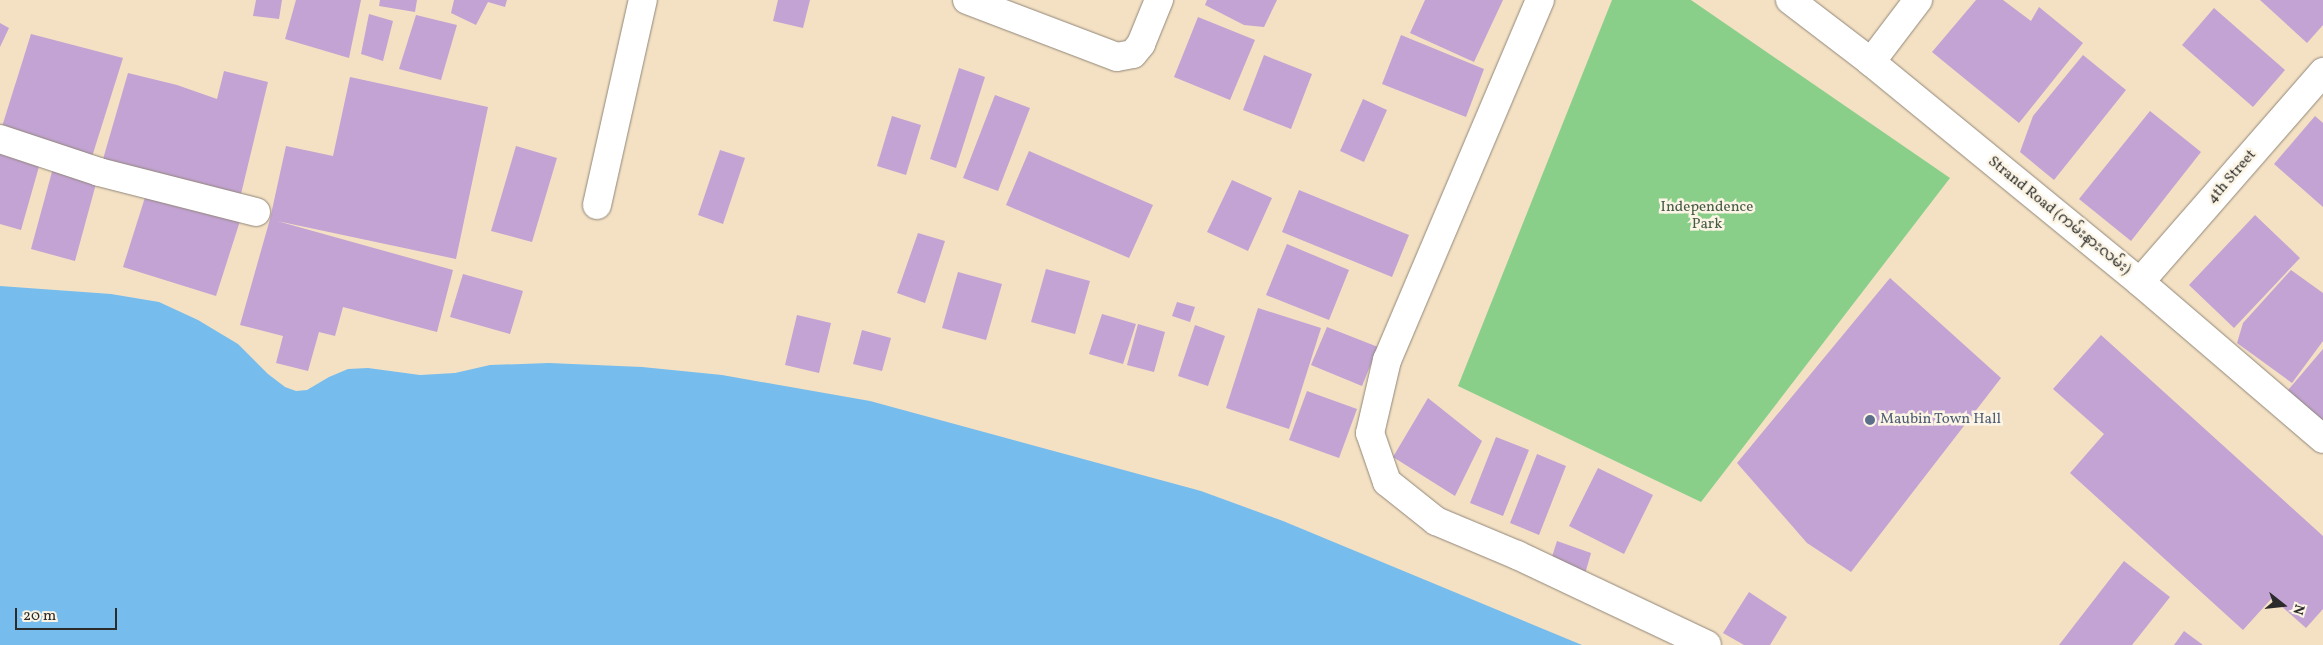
<!DOCTYPE html>
<meta charset="utf-8">
<style>
body{margin:0}
#map{position:relative;width:2323px;height:645px;overflow:hidden;background:#f4e1c4;font-family:Vollkorn,"Noto Sans Myanmar",serif}
div>[style]{position:absolute}
.green>*{inset:0;background:#89cf89}
.water>*{inset:0;background:#76bced}
.building>*{inset:0;background:#c2a3d3}
.roads{filter:drop-shadow(0 0 1px #908678) drop-shadow(0 0 1px #908678)}
.street>*{height:28px;margin:-14px;padding:0 14px;transform-origin:14px;border-radius:14px;background:#fff}
.dots>*{width:14px;height:14px;translate:-50% -50%;box-sizing:border-box;border:2px solid #fcf5e5;border-radius:50%}
span{translate:-50% -50%;white-space:nowrap;text-align:center;line-height:1.15;-webkit-text-stroke:5px #fcf5e5;paint-order:stroke}
.street-label{font-size:15px;color:#2b2b2b}
.park-label{font-size:15px;color:#475c47}
.service-label{font-size:15px;color:#4e5e75}
.left{translate:0 -50%;text-align:left}
.north{position:absolute;left:2258px;top:580px;width:50px;height:50px;-webkit-text-stroke:4px #fcf5e5;paint-order:stroke;rotate:106deg;font-size:14px;font-weight:700;line-height:20px;text-align:center;color:#2b2b2b}
.north::after{content:'';display:block;margin:auto;width:18px;height:22px;background:#2b2b2b;clip-path:polygon(50% 0,100% 100%,50% 72%,0 100%)}
.scale{position:absolute;left:15px;top:608px;width:102px;height:22px;box-sizing:border-box;border:2px solid #2b2b2b;border-top:0;padding-left:6px;font-size:15px;line-height:18px;white-space:nowrap;color:#2b2b2b;-webkit-text-stroke:4px #fcf5e5;paint-order:stroke}
</style>
<div id="map">
<div class="green">
<div style="clip-path:polygon(1612px 0,1691px 0,1950px 178px,1701px 502px,1458px 386px)"></div>
</div>
<div class="water">
<div style="clip-path:polygon(0 286px,111px 294px,159px 302px,198px 320px,238px 344px,268px 374px,285px 387px,296px 391px,307px 390px,329px 377px,348px 369px,368px 368px,420px 375px,455px 373px,490px 365px,549px 363px,642px 367px,722px 375px,870px 401px,1201px 491px,1283px 521px,1582px 645px,0 645px)"></div>
</div>
<div class="building">
<div style="clip-path:polygon(256px 0,282px 0,279px 19px,253px 16px)"></div>
<div style="clip-path:polygon(296px 0,361px 0,349px 58px,285px 39px)"></div>
<div style="clip-path:polygon(380px 0,417px 0,415px 12px,379px 6px)"></div>
<div style="clip-path:polygon(454px 0,507px 0,505px 7px,488px 2px,476px 25px,451px 13px)"></div>
<div style="clip-path:polygon(778px 0,810px 0,803px 28px,773px 21px)"></div>
<div style="clip-path:polygon(1207px 0,1277px 0,1264px 27px,1244px 25px,1205px 5px)"></div>
<div style="clip-path:polygon(1425px 0,1503px 0,1474px 62px,1410px 33px)"></div>
<div style="clip-path:polygon(1976px 0,2003px 0,2031px 21px,2039px 7px,2083px 43px,2019px 123px,1932px 52px)"></div>
<div style="clip-path:polygon(2260px 0,2323px 0,2323px 25px,2307px 43px)"></div>
<div style="clip-path:polygon(2214px 8px,2285px 70px,2253px 107px,2182px 45px)"></div>
<div style="clip-path:polygon(369px 14px,393px 21px,383px 61px,361px 54px)"></div>
<div style="clip-path:polygon(416px 15px,457px 25px,441px 80px,399px 69px)"></div>
<div style="clip-path:polygon(1198px 17px,1255px 40px,1230px 100px,1174px 77px)"></div>
<div style="clip-path:polygon(0 23px,9px 28px,0 47px)"></div>
<div style="clip-path:polygon(31px 34px,123px 58px,91px 160px,0 133px)"></div>
<div style="clip-path:polygon(1401px 35px,1484px 69px,1466px 117px,1382px 84px)"></div>
<div style="clip-path:polygon(1264px 55px,1312px 74px,1291px 129px,1243px 110px)"></div>
<div style="clip-path:polygon(2083px 55px,2126px 90px,2054px 180px,2020px 152px,2033px 116px)"></div>
<div style="clip-path:polygon(959px 68px,985px 77px,956px 168px,930px 159px)"></div>
<div style="clip-path:polygon(224px 71px,268px 82px,240px 198px,101px 166px,128px 73px,177px 85px,217px 99px)"></div>
<div style="clip-path:polygon(350px 77px,488px 107px,456px 259px,277px 221px,453px 270px,437px 332px,343px 307px,335px 336px,319px 332px,308px 371px,276px 363px,283px 336px,240px 325px,270px 219px,286px 146px,333px 156px)"></div>
<div style="clip-path:polygon(995px 95px,1030px 108px,998px 191px,963px 178px)"></div>
<div style="clip-path:polygon(1363px 99px,1387px 110px,1364px 162px,1340px 151px)"></div>
<div style="clip-path:polygon(2150px 111px,2201px 152px,2131px 241px,2079px 199px)"></div>
<div style="clip-path:polygon(892px 116px,921px 125px,906px 175px,877px 166px)"></div>
<div style="clip-path:polygon(2315px 116px,2323px 123px,2323px 207px,2274px 164px)"></div>
<div style="clip-path:polygon(516px 146px,557px 158px,532px 242px,491px 231px)"></div>
<div style="clip-path:polygon(720px 150px,745px 158px,723px 224px,698px 215px)"></div>
<div style="clip-path:polygon(0 151px,40px 163px,21px 230px,0 224px)"></div>
<div style="clip-path:polygon(1029px 151px,1153px 205px,1129px 258px,1006px 205px)"></div>
<div style="clip-path:polygon(53px 168px,97px 180px,75px 261px,31px 249px)"></div>
<div style="clip-path:polygon(1232px 180px,1272px 198px,1248px 251px,1207px 232px)"></div>
<div style="clip-path:polygon(1299px 190px,1409px 235px,1392px 277px,1282px 232px)"></div>
<div style="clip-path:polygon(147px 191px,240px 221px,216px 296px,123px 267px)"></div>
<div style="clip-path:polygon(2255px 215px,2300px 258px,2234px 328px,2189px 285px)"></div>
<div style="clip-path:polygon(918px 233px,945px 241px,925px 303px,897px 293px)"></div>
<div style="clip-path:polygon(1287px 244px,1349px 270px,1329px 320px,1266px 295px)"></div>
<div style="clip-path:polygon(1046px 269px,1090px 281px,1075px 334px,1031px 322px)"></div>
<div style="clip-path:polygon(2291px 270px,2323px 293px,2323px 341px,2292px 383px,2237px 343px,2243px 323px)"></div>
<div style="clip-path:polygon(958px 272px,1002px 284px,986px 340px,942px 328px)"></div>
<div style="clip-path:polygon(463px 274px,523px 291px,510px 334px,450px 317px)"></div>
<div style="clip-path:polygon(1890px 278px,2001px 378px,1851px 572px,1807px 543px,1737px 463px)"></div>
<div style="clip-path:polygon(1177px 302px,1195px 307px,1190px 322px,1172px 316px)"></div>
<div style="clip-path:polygon(1258px 308px,1321px 328px,1289px 429px,1226px 408px)"></div>
<div style="clip-path:polygon(1102px 314px,1136px 324px,1123px 364px,1089px 354px)"></div>
<div style="clip-path:polygon(797px 315px,831px 323px,819px 373px,785px 365px)"></div>
<div style="clip-path:polygon(1138px 324px,1165px 332px,1154px 372px,1127px 365px)"></div>
<div style="clip-path:polygon(1195px 325px,1225px 336px,1208px 386px,1178px 376px)"></div>
<div style="clip-path:polygon(1327px 327px,1378px 347px,1362px 386px,1311px 365px)"></div>
<div style="clip-path:polygon(862px 330px,891px 338px,882px 371px,853px 364px)"></div>
<div style="clip-path:polygon(2101px 335px,2323px 536px,2323px 609px,2306px 628px,2272px 598px,2243px 630px,2070px 473px,2104px 434px,2053px 389px)"></div>
<div style="clip-path:polygon(2323px 349px,2323px 430px,2283px 396px)"></div>
<div style="clip-path:polygon(1307px 391px,1357px 409px,1339px 458px,1289px 440px)"></div>
<div style="clip-path:polygon(1428px 398px,1482px 441px,1455px 496px,1393px 457px)"></div>
<div style="clip-path:polygon(1496px 437px,1529px 450px,1503px 516px,1470px 503px)"></div>
<div style="clip-path:polygon(1537px 454px,1566px 466px,1539px 535px,1510px 523px)"></div>
<div style="clip-path:polygon(1598px 468px,1653px 495px,1624px 554px,1569px 526px)"></div>
<div style="clip-path:polygon(1557px 541px,1591px 553px,1585px 574px,1550px 563px)"></div>
<div style="clip-path:polygon(2124px 561px,2170px 597px,2132px 645px,2059px 645px)"></div>
<div style="clip-path:polygon(1749px 592px,1787px 617px,1770px 645px,1744px 645px,1723px 633px)"></div>
<div style="clip-path:polygon(2184px 631px,2203px 645px,2174px 645px)"></div>
</div>
<div class="roads">
<div class="street">
<div style="left:967px;top:0;width:160px;rotate:20.8deg"></div>
<div style="left:1117px;top:57px;width:16px;rotate:-11deg"></div>
<div style="left:1133px;top:54px;width:13px;rotate:-51deg"></div>
<div style="left:1141px;top:44px;width:48px;rotate:-67.8deg"></div>
<div style="left:1540px;top:0;width:391px;rotate:113deg"></div>
<div style="left:1387px;top:360px;width:75px;rotate:103.1deg"></div>
<div style="left:1370px;top:433px;width:52px;rotate:70.9deg"></div>
<div style="left:1387px;top:482px;width:63px;rotate:38.5deg"></div>
<div style="left:1436px;top:521px;width:88px;rotate:22.8deg"></div>
<div style="left:1517px;top:555px;width:210px;rotate:25.3deg"></div>
<div style="left:1790px;top:0;width:102px;rotate:37.4deg"></div>
<div style="left:1871px;top:62px;width:348px;rotate:39.3deg"></div>
<div style="left:2140px;top:282px;width:241px;rotate:40.6deg"></div>
<div style="left:1871px;top:62px;width:78px;rotate:-52.8deg"></div>
<div style="left:0;top:139px;width:104px;rotate:18.4deg"></div>
<div style="left:99px;top:172px;width:162px;rotate:14.3deg"></div>
<div style="left:597px;top:205px;width:210px;rotate:-77.4deg"></div>
<div style="left:2140px;top:282px;width:279px;rotate:-48.9deg"></div>
</div>
</div>
<div class="dots">
<div style="left:1870px;top:420px;background:#5c6f8a"></div>
</div>
<div class="street-label">
<span style="left:2232px;top:177px;rotate:-49deg">4th Street</span>
<span style="left:2059px;top:216px;rotate:39deg">Strand Road (ကမ်းနားလမ်း)</span>
</div>
<div class="park-label">
<span style="left:1707px;top:216px">Independence<br>Park</span>
</div>
<div class="service-label">
<span class="left" style="left:1880px;top:420px">Maubin Town Hall</span>
</div>
<div class="north">N</div>
<div class="scale">20 m</div>
</div>
